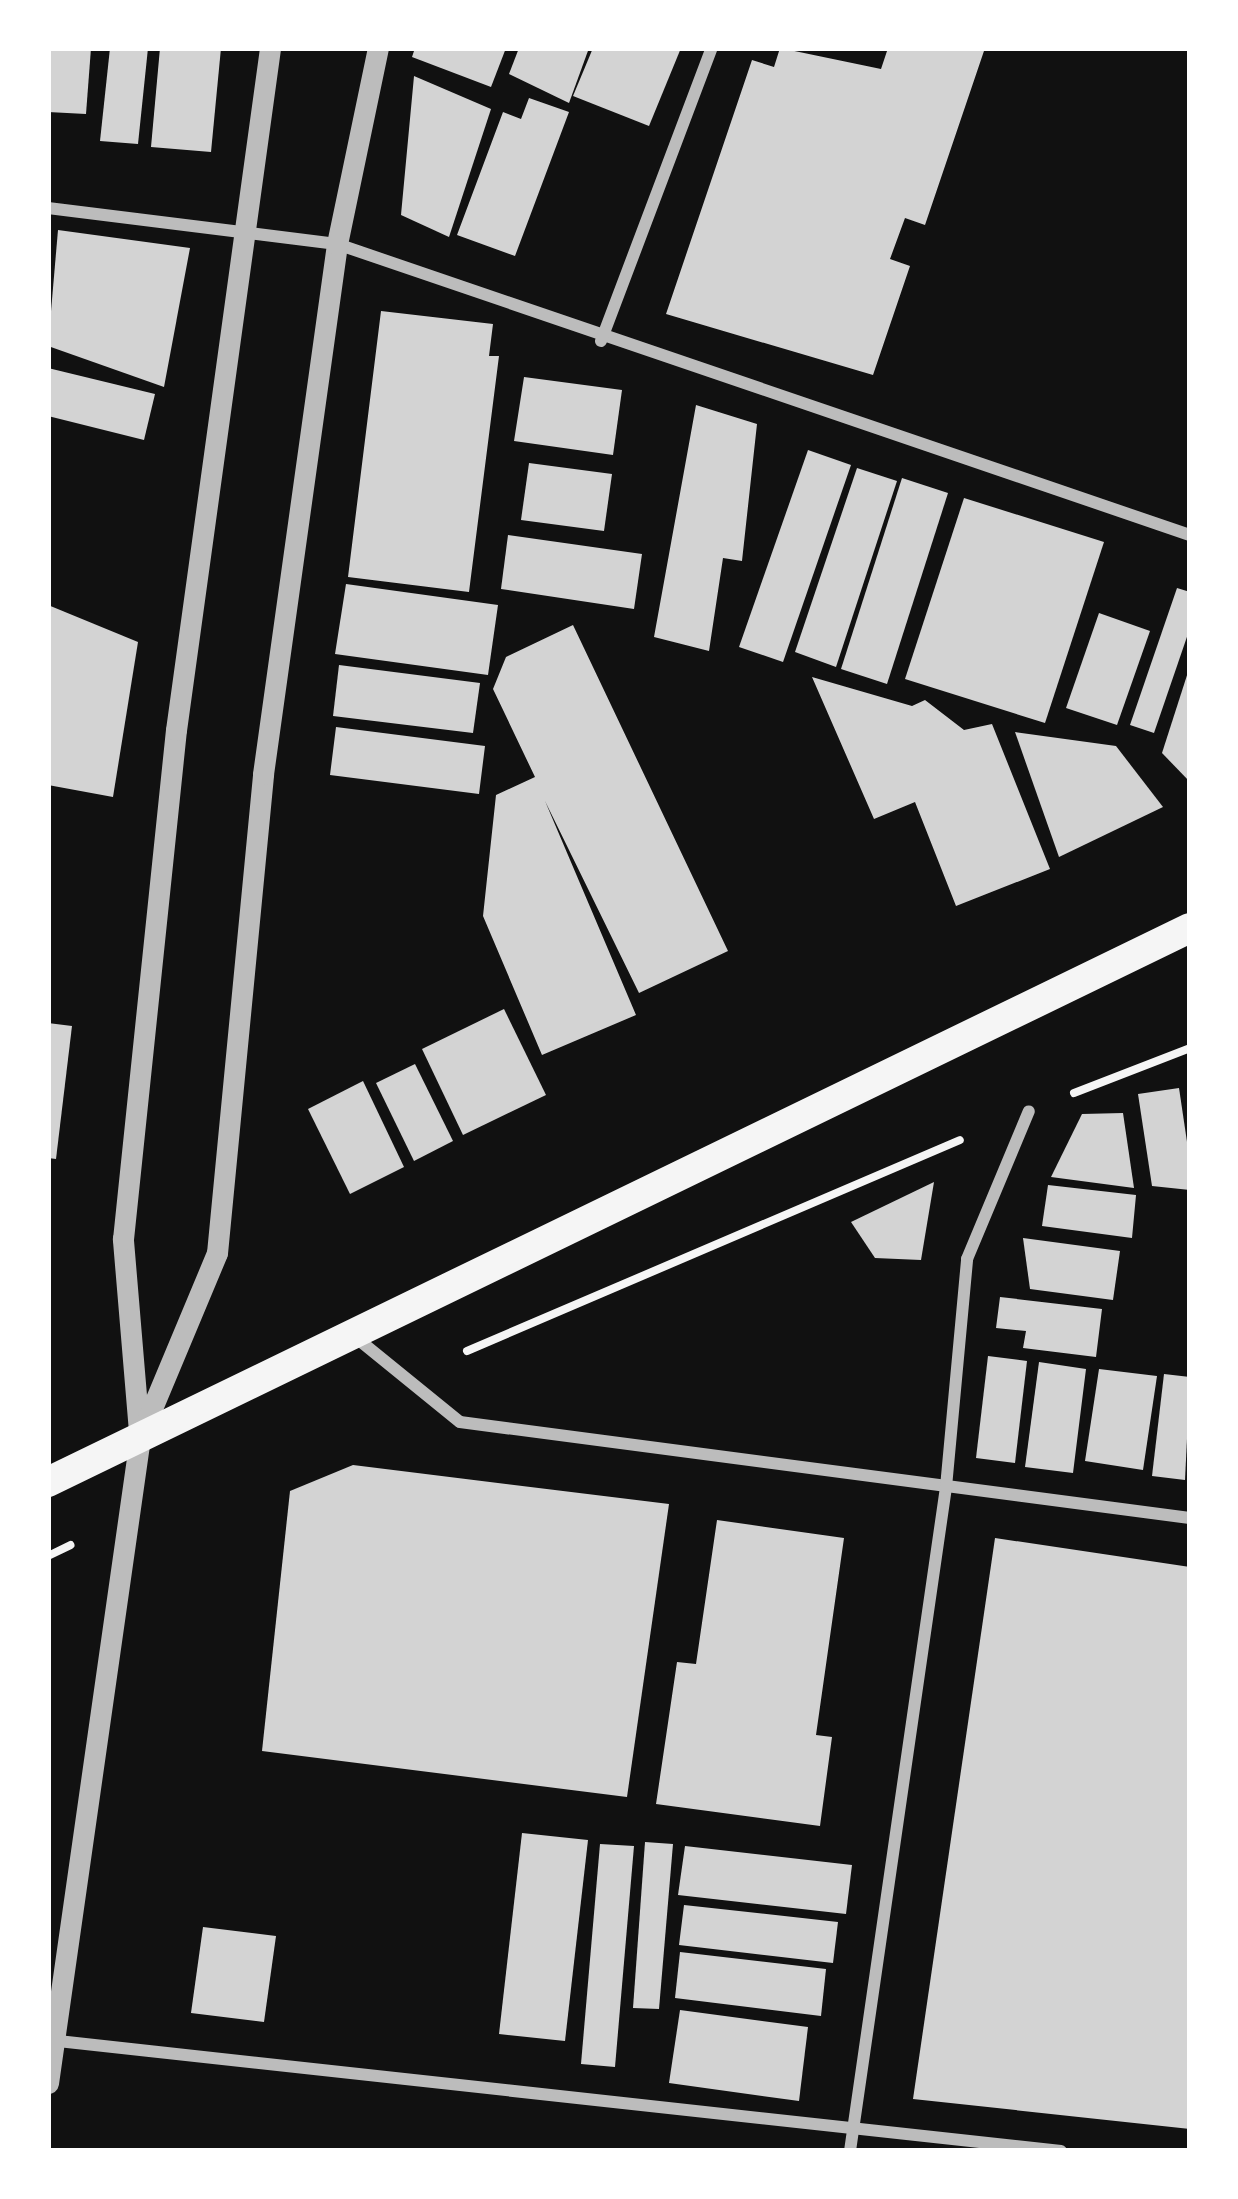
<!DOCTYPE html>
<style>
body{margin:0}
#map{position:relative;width:1238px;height:2199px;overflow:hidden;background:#111;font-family:Literata,serif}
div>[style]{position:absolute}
.building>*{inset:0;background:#d3d3d3}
.path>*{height:8px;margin:-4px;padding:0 4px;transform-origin:4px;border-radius:4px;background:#f5f5f5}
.minor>*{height:12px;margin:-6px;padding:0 6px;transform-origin:6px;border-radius:6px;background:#bcbcbc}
.tertiary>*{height:21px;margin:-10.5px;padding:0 10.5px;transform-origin:10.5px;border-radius:10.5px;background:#bcbcbc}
.primary>*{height:30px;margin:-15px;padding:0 15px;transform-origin:15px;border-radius:15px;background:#f5f5f5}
span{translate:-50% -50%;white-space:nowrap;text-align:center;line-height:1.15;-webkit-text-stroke:12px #fff;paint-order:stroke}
.frame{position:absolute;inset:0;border:51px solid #fff;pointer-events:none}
</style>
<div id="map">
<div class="building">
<div style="clip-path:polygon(48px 48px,91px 48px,86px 114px,48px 112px)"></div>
<div style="clip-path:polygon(110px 48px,148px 48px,138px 144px,100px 141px)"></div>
<div style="clip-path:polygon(160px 48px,221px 48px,211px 152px,151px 147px)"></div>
<div style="clip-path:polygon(415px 48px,506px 48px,491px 87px,412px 57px)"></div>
<div style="clip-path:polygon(519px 48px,589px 48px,569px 103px,509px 74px)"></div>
<div style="clip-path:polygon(593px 48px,681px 48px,649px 126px,573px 96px)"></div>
<div style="clip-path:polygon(780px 48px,881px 69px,888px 48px,985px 48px,925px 225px,905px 218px,890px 259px,910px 266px,873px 375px,666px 314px,752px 60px,774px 67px)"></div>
<div style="clip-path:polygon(414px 76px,491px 109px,449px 237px,401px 215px)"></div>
<div style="clip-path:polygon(529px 98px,569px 112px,515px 256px,457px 235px,503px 112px,521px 119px)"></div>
<div style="clip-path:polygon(58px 230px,190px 248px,164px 387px,48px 346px)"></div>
<div style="clip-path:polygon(381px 311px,493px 324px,489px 356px,499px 356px,469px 592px,348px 577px)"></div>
<div style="clip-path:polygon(48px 368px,155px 394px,144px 440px,48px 416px)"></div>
<div style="clip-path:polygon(524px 377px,622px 390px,613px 455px,514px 441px)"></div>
<div style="clip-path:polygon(696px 405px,757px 424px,742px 561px,723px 558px,709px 651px,654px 637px)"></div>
<div style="clip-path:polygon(808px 450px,851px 465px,783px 662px,739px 647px)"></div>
<div style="clip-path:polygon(529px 463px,612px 474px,604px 531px,521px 520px)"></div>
<div style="clip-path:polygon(857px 468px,897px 481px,836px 667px,795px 652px)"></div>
<div style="clip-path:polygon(902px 478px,948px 493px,887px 684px,841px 669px)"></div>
<div style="clip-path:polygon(964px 498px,1104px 542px,1045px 723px,905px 679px)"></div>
<div style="clip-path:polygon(508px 535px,642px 554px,634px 609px,501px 589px)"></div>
<div style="clip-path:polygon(346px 584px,498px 605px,488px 675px,335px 654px)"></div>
<div style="clip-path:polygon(1177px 588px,1190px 592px,1190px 628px,1154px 733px,1130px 725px)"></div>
<div style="clip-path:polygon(48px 605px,138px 642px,113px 797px,48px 785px)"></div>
<div style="clip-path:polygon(1099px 613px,1150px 631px,1117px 725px,1066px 708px)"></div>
<div style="clip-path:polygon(573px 625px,728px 951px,639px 993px,545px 801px,636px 1015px,542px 1055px,483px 916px,496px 795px,535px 777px,493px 689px,506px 657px)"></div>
<div style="clip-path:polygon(339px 665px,480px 683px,473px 733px,333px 716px)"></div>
<div style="clip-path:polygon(1189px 669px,1190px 669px,1190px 782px,1162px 753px)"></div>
<div style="clip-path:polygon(812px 677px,912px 706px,925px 700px,964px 730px,992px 724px,1050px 869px,956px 906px,915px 802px,874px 819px)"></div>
<div style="clip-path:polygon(336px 727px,485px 746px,479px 794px,330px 775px)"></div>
<div style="clip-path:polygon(1015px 732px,1116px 746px,1163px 807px,1059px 857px)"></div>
<div style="clip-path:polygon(504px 1009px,546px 1095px,463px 1135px,422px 1049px)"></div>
<div style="clip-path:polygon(48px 1023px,72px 1026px,56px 1159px,48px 1158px)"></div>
<div style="clip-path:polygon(415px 1064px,453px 1141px,414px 1161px,376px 1083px)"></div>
<div style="clip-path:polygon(363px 1081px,404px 1167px,350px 1194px,308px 1109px)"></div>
<div style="clip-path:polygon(1179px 1088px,1190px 1162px,1190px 1190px,1152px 1186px,1138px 1094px)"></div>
<div style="clip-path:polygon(1123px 1113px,1134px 1188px,1051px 1177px,1082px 1114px)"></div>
<div style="clip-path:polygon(934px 1182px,921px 1260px,875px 1258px,851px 1222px)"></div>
<div style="clip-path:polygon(1048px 1185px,1136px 1195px,1132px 1238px,1042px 1226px)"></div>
<div style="clip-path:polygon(1023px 1238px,1120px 1251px,1113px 1300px,1030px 1289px)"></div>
<div style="clip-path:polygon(1000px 1297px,1102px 1309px,1096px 1357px,1023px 1348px,1026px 1331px,996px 1328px)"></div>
<div style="clip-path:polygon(988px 1356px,1027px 1361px,1015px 1463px,976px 1458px)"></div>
<div style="clip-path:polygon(1039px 1362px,1086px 1369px,1073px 1473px,1025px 1467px)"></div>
<div style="clip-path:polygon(1099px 1369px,1157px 1376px,1143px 1470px,1085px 1461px)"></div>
<div style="clip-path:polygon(1164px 1374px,1190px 1377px,1185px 1480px,1152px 1476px)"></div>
<div style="clip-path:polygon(353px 1465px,669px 1504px,627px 1797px,262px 1751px,290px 1491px)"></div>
<div style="clip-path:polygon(717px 1520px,844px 1538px,816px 1735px,832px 1737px,820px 1826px,656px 1804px,677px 1662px,696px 1664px)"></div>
<div style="clip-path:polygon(995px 1538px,1190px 1567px,1190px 2129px,913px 2099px)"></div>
<div style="clip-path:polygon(522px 1833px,588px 1840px,565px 2041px,499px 2034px)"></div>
<div style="clip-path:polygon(645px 1842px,673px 1844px,659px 2009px,633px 2008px)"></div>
<div style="clip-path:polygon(600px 1844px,634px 1846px,615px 2067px,581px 2064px)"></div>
<div style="clip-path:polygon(685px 1846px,852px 1865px,846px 1914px,678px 1895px)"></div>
<div style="clip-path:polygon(684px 1905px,838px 1922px,833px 1963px,679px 1945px)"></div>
<div style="clip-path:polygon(203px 1927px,276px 1936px,264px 2022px,191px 2013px)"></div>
<div style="clip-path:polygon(680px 1952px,826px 1969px,821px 2016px,675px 1998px)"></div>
<div style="clip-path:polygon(680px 2010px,808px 2027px,799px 2101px,669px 2083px)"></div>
</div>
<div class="path">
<div style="left:1074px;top:1093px;width:124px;rotate:-21.2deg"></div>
<div style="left:467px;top:1351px;width:536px;rotate:-23.17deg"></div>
<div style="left:48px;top:1556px;width:25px;rotate:-26deg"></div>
</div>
<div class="minor">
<div style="left:48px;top:208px;width:291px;rotate:7.1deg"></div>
<div style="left:337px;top:244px;width:901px;rotate:18.84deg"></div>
<div style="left:601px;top:341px;width:313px;rotate:-69.3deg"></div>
<div style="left:354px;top:1336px;width:136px;rotate:39.1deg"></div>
<div style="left:460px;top:1422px;width:736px;rotate:7.49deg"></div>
<div style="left:49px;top:2040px;width:1018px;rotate:6.26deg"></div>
<div style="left:850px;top:2151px;width:671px;rotate:-81.77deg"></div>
<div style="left:946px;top:1487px;width:229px;rotate:-84.7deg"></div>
<div style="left:967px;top:1259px;width:160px;rotate:-67.3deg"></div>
</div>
<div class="tertiary">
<div style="left:139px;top:1431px;width:193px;rotate:-94.8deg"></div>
<div style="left:123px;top:1239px;width:512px;rotate:-84.06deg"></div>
<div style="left:176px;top:730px;width:688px;rotate:-82.15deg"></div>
<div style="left:48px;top:2083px;width:653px;rotate:-81.89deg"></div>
<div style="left:140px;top:1437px;width:199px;rotate:-67.3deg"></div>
<div style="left:217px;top:1253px;width:481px;rotate:-84.5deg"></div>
<div style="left:263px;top:774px;width:535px;rotate:-82.05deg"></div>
<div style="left:337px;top:244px;width:200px;rotate:-78.2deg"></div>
</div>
<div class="primary">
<div style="left:48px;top:1482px;width:1269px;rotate:-25.88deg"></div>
</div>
<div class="frame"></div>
</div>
